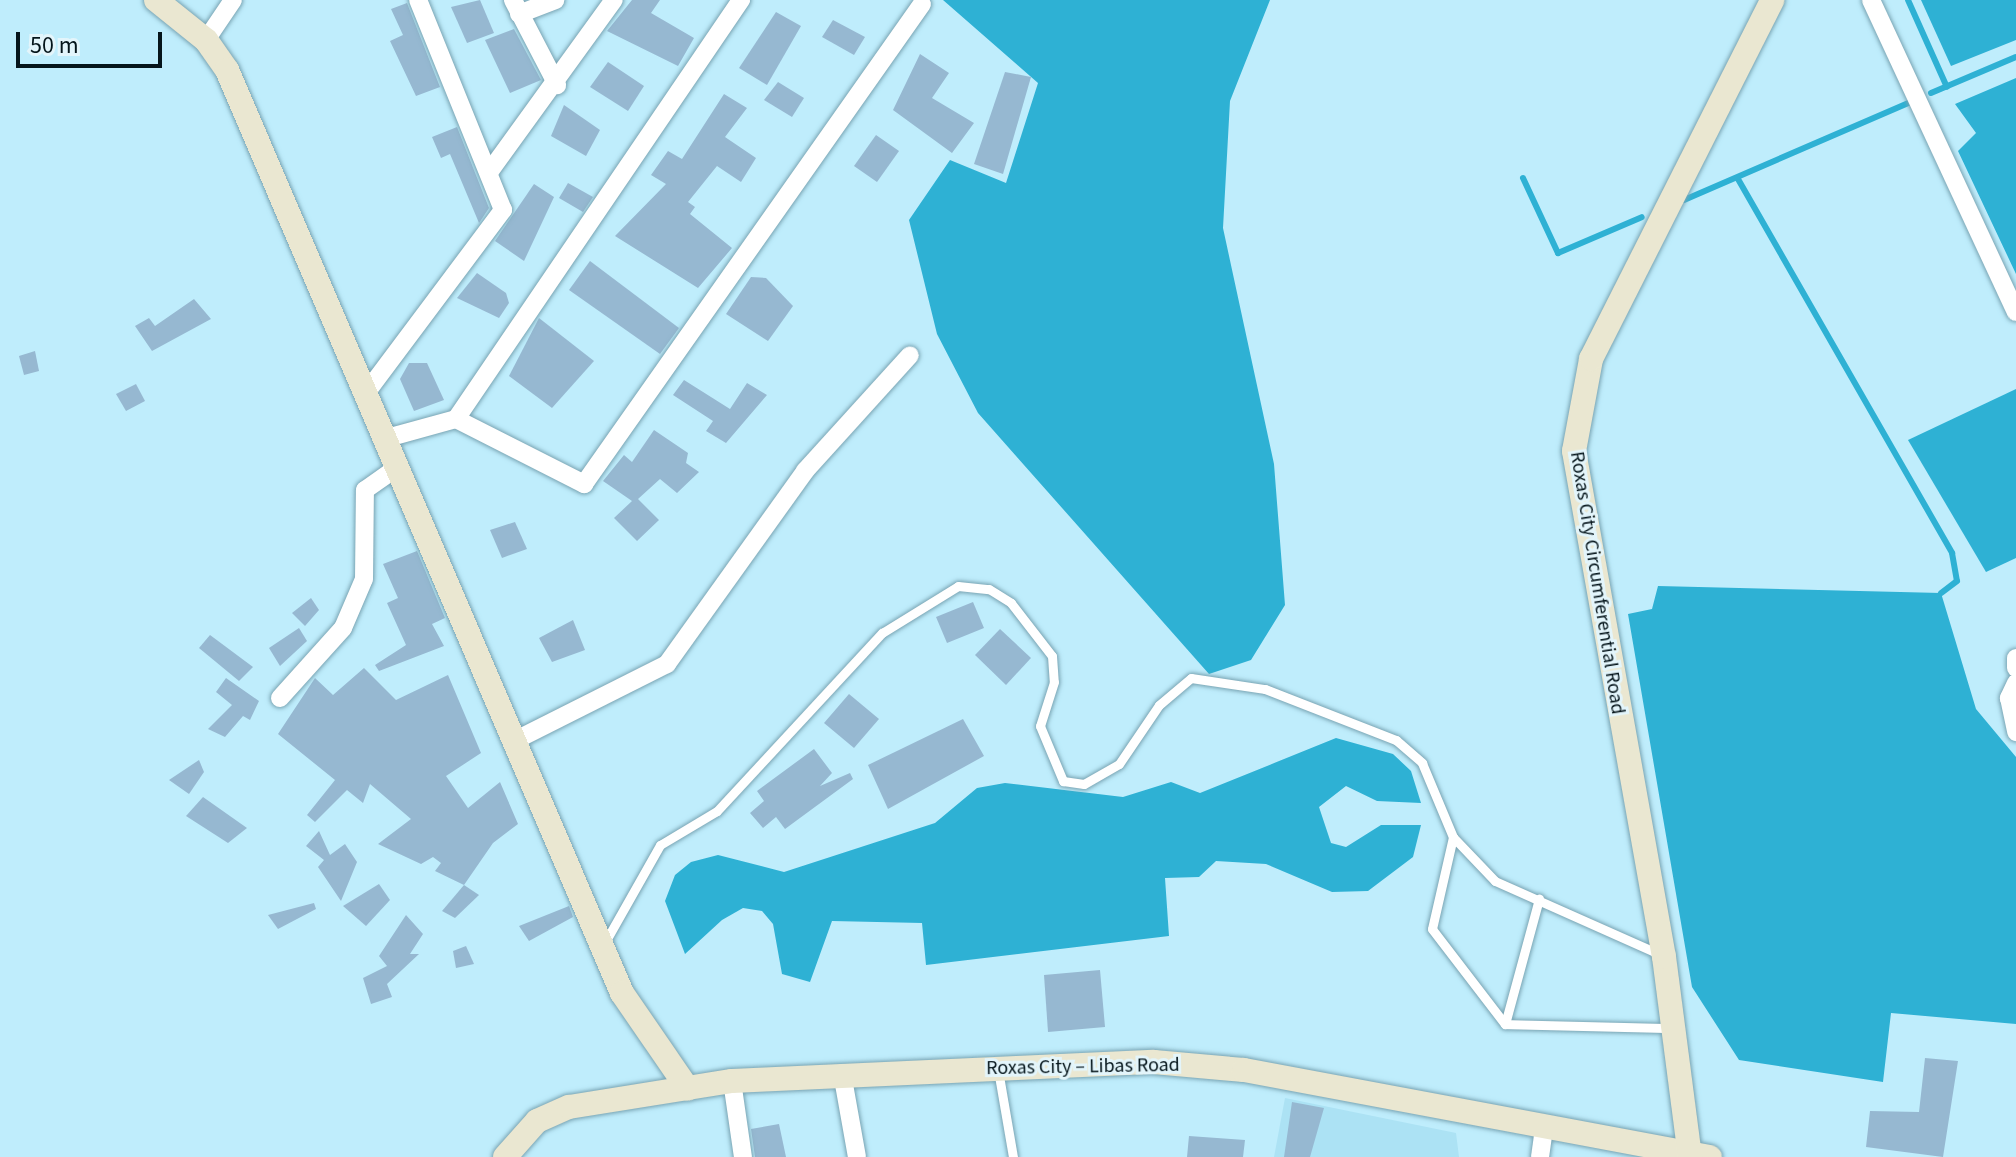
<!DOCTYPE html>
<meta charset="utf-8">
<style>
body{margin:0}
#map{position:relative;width:2016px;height:1157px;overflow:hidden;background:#bfedfc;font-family:"Source Sans 3",sans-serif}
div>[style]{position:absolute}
.built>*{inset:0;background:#ace2f4}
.water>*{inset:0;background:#2eb1d4}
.stream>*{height:6px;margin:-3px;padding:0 3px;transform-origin:3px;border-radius:3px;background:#2eb1d4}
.building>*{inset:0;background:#96b8d1}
.roads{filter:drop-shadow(0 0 2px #79a4b3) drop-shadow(0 0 2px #79a4b3)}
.lane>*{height:9px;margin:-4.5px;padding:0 4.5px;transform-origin:4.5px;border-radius:4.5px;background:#fff}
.street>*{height:18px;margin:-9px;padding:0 9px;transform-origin:9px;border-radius:9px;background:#fff}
.secondary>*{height:24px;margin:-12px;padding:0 12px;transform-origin:12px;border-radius:12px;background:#eae7d1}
span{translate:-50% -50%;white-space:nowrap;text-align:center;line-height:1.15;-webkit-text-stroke:6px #e3f5fb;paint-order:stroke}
.street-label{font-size:20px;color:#05151b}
.scale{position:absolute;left:16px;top:32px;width:146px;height:36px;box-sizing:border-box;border:4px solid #05151b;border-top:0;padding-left:10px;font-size:24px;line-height:28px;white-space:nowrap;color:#05151b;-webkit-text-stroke:6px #e3f5fb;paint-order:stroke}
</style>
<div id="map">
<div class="built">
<div style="clip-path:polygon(1285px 1098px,1456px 1133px,1459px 1157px,1274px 1157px)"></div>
</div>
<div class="water">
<div style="clip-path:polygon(943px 0,1270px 0,1230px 101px,1223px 228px,1274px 464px,1285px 605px,1251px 660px,1209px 674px,978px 413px,937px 334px,909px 220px,950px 160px,1006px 183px,1038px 83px)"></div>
<div style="clip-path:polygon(1921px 0,2016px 0,2016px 40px,1951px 66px)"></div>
<div style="clip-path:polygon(2016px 78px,2016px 274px,1958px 151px,1976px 133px,1955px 104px)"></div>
<div style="clip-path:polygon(2016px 389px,2016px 558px,1986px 572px,1908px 440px)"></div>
<div style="clip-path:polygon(1658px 586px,1941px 593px,1976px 709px,2016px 757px,2016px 1024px,1891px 1013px,1883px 1082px,1739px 1060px,1692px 987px,1628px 614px,1652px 609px)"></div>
<div style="clip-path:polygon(1336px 738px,1393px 754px,1411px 771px,1421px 803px,1377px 801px,1346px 786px,1319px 807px,1331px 843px,1346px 847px,1381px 825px,1421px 825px,1413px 857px,1368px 891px,1332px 892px,1266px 864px,1216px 861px,1199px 877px,1165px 878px,1169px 936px,926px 965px,922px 923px,832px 921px,810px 982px,782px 974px,773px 924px,762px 911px,743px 908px,722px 920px,685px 954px,665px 901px,675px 875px,691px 862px,718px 855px,784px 872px,935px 823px,977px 788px,1005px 783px,1123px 797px,1171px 782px,1200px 793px)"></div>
</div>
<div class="stream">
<div style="left:1908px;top:0;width:95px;rotate:65.9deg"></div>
<div style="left:1931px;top:93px;width:92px;rotate:-23deg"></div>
<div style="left:1523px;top:178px;width:83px;rotate:65deg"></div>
<div style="left:1558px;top:253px;width:91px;rotate:-23.2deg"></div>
<div style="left:1738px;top:179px;width:431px;rotate:60.2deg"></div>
<div style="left:1952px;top:553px;width:28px;rotate:80deg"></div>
<div style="left:1957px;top:581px;width:20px;rotate:143deg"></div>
<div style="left:1684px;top:200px;width:252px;rotate:-23.4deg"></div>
</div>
<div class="building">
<div style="clip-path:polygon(480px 0,494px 33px,467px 43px,451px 7px)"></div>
<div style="clip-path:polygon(632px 0,660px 0,651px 13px,694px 38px,678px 66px,607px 31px)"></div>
<div style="clip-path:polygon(407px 3px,440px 87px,416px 96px,390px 41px,403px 35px,391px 9px)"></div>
<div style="clip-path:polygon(776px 12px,801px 26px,767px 85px,739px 68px)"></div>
<div style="clip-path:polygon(833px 20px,865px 37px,854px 55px,822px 37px)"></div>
<div style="clip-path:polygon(514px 29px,541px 80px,510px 93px,485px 40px)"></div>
<div style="clip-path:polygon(920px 54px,949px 73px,932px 98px,974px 123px,952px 153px,893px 110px)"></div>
<div style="clip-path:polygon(608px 62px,644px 86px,628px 111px,590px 87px)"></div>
<div style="clip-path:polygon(1005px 72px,1031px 77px,1003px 174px,974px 164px)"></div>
<div style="clip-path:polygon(778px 82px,804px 98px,792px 117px,764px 100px)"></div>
<div style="clip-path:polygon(724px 94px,747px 108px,725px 137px,756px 158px,741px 182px,717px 166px,688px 202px,695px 207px,690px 214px,732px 248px,698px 288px,615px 236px,666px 184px,651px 175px,668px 151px,682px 159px)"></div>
<div style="clip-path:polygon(564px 105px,600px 130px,586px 156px,551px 136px)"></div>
<div style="clip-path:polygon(457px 127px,489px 208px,479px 223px,450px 154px,441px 158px,432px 137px)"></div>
<div style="clip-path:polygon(876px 135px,899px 151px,877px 182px,854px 166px)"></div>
<div style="clip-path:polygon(568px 183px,593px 197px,583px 212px,559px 198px)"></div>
<div style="clip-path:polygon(534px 184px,554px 197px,524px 261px,495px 241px)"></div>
<div style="clip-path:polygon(590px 261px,679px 328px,660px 354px,569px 290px)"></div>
<div style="clip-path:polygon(477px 273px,506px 293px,509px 303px,499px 318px,457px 298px)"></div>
<div style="clip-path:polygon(751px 277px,766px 278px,793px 306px,768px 341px,726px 314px)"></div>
<div style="clip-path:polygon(194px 299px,211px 319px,152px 351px,135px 326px,149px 318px,155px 326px)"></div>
<div style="clip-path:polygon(539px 318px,594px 361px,552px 408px,509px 376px)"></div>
<div style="clip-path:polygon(35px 351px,39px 371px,24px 375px,19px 356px)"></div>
<div style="clip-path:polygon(409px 363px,427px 363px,444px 400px,414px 411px,400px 379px)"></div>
<div style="clip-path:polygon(684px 380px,730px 409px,747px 383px,767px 395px,726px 443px,706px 431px,713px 421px,673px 395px)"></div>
<div style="clip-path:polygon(136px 384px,145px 401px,126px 411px,116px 394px)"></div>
<div style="clip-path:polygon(654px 430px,688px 453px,686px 463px,699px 472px,677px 493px,660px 479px,638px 499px,659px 520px,637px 541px,614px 518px,632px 501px,603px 481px,624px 455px,632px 462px)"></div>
<div style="clip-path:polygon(515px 522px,527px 549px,502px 558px,490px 530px)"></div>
<div style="clip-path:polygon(417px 551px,445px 618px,432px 624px,444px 646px,379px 671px,375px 665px,406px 645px,387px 603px,398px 598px,383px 564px)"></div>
<div style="clip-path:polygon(311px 598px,319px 610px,305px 626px,292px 613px)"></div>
<div style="clip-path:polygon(973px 602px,984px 628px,947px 643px,936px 617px)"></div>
<div style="clip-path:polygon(573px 620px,585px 650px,552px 662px,539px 638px)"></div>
<div style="clip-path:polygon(299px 628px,307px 641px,280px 666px,269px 648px)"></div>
<div style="clip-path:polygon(1000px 629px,1031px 658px,1006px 685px,975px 655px)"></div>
<div style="clip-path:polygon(210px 635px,253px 667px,239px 681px,199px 648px)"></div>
<div style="clip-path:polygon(364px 668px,396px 700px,448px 675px,481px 753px,446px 776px,468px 808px,500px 782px,518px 824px,493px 843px,464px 885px,435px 871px,441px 863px,433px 857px,421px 864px,378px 844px,411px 819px,370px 784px,363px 803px,347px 790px,315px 822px,307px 815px,335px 780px,278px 734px,315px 678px,333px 695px)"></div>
<div style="clip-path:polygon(226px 678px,259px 701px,250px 720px,243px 716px,225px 737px,208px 729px,232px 705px,216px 692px)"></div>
<div style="clip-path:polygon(849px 694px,879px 719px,854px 748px,824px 723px)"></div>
<div style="clip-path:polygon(963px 719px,984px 756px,888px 809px,868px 765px)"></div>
<div style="clip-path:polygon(814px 749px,832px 773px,820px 786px,850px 773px,853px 779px,785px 829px,776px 817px,763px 828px,750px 813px,764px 801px,757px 791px)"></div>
<div style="clip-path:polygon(199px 760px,204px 772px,189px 794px,169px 780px)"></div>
<div style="clip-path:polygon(203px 797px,247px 828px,228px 843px,186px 816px)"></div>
<div style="clip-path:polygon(319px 831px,330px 855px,345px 844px,357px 862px,341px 901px,318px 867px,324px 860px,306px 846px)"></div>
<div style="clip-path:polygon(379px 884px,390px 900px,366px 926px,343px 906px)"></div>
<div style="clip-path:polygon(464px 885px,479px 895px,455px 918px,442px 911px)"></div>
<div style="clip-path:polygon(314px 903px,316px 909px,278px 929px,268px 915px)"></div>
<div style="clip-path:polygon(569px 906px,573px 917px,529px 941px,519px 926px)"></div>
<div style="clip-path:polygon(406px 915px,423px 934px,410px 954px,419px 954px,387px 984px,392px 997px,371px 1004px,363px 978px,387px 966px,379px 956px)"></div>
<div style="clip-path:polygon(466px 946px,474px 964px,456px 968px,453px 951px)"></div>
<div style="clip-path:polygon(1100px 970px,1105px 1027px,1048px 1032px,1044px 975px)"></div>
<div style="clip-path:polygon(1925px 1058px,1958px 1061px,1943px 1157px,1866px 1147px,1870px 1111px,1919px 1112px)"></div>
<div style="clip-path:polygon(1292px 1102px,1324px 1108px,1310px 1157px,1284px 1157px)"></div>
<div style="clip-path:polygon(779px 1124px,786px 1157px,755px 1157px,751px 1129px)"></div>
<div style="clip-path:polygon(1189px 1136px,1245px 1140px,1243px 1157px,1187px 1157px)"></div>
</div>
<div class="roads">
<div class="lane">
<div style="left:1453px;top:837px;width:94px;rotate:102.9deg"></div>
<div style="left:1432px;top:929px;width:120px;rotate:52.5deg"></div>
<div style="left:1505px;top:1024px;width:166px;rotate:1.4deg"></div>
<div style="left:604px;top:944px;width:114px;rotate:-60.5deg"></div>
<div style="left:660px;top:845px;width:66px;rotate:-30.8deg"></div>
<div style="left:717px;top:811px;width:243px;rotate:-47.2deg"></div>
<div style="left:882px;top:633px;width:89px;rotate:-31.7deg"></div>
<div style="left:958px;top:586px;width:31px;rotate:6deg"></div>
<div style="left:989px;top:589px;width:26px;rotate:32deg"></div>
<div style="left:1011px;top:603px;width:67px;rotate:52.3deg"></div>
<div style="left:1052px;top:656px;width:26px;rotate:86deg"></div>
<div style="left:1054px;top:682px;width:46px;rotate:107.7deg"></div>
<div style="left:1040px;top:726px;width:60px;rotate:67.3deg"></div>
<div style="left:1063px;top:781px;width:21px;rotate:8deg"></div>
<div style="left:1084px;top:784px;width:40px;rotate:-29.7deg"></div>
<div style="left:1119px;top:764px;width:71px;rotate:-55.9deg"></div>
<div style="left:1159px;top:705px;width:42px;rotate:-40.2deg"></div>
<div style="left:1191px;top:678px;width:75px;rotate:8.5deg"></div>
<div style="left:1265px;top:689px;width:141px;rotate:21.3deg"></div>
<div style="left:1396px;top:740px;width:35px;rotate:41deg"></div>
<div style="left:1422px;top:763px;width:80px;rotate:67.3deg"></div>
<div style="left:1453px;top:837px;width:61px;rotate:46.3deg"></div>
<div style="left:1495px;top:881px;width:180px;rotate:24deg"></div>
<div style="left:1505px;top:1024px;width:130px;rotate:-74.8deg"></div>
<div style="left:998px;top:1070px;width:88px;rotate:80.2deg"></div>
</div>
<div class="street">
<div style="left:513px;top:0;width:96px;rotate:62.6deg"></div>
<div style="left:1871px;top:0;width:344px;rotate:65.1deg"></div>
<div style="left:519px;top:14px;width:39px;rotate:-21deg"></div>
<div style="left:206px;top:40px;width:48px;rotate:-56deg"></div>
<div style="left:490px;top:171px;width:211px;rotate:-54.1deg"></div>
<div style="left:366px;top:393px;width:229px;rotate:-53.2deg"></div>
<div style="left:503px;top:210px;width:227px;rotate:-112deg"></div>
<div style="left:456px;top:419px;width:144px;rotate:26.9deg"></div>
<div style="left:584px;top:484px;width:587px;rotate:-54.85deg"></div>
<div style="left:387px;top:438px;width:72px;rotate:-15.4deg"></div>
<div style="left:456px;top:419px;width:507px;rotate:-55.78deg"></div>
<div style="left:2016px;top:658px;width:10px;rotate:90deg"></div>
<div style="left:2016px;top:683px;width:17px;rotate:115deg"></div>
<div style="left:2009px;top:698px;width:35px;rotate:78deg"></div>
<div style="left:280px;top:698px;width:94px;rotate:-48deg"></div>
<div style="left:343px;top:628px;width:53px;rotate:-66.8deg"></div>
<div style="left:364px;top:579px;width:89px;rotate:-89.4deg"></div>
<div style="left:365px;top:490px;width:38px;rotate:-35deg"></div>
<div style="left:516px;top:740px;width:169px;rotate:-26.7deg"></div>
<div style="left:667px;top:664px;width:237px;rotate:-54.4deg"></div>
<div style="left:805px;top:471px;width:156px;rotate:-47.8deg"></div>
<div style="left:842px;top:1073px;width:85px;rotate:79.9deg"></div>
<div style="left:732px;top:1081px;width:77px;rotate:81.8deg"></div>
<div style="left:1540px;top:1157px;width:27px;rotate:-82deg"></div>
</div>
<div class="secondary">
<div style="left:156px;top:0;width:64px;rotate:38.7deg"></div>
<div style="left:206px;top:40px;width:37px;rotate:55deg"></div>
<div style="left:227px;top:70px;width:1004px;rotate:66.83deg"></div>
<div style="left:622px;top:993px;width:116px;rotate:55.5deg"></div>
<div style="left:505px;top:1157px;width:48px;rotate:-48.4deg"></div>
<div style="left:537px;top:1121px;width:35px;rotate:-24deg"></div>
<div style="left:569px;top:1107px;width:165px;rotate:-9.1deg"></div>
<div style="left:732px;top:1081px;width:422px;rotate:-2.6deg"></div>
<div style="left:1154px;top:1062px;width:90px;rotate:5.1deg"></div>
<div style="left:1244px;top:1070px;width:474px;rotate:10.6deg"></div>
<div style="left:1690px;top:1157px;width:202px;rotate:-97.4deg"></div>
<div style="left:1664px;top:957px;width:514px;rotate:-100.09deg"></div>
<div style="left:1574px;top:451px;width:94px;rotate:-79.5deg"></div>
<div style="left:1591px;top:359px;width:402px;rotate:-63.2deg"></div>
</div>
</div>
<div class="street-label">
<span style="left:1597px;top:583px;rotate:81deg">Roxas City Circumferential Road</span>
<span style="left:1083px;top:1067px;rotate:-1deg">Roxas City – Libas Road</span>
</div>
<div class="scale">50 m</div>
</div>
